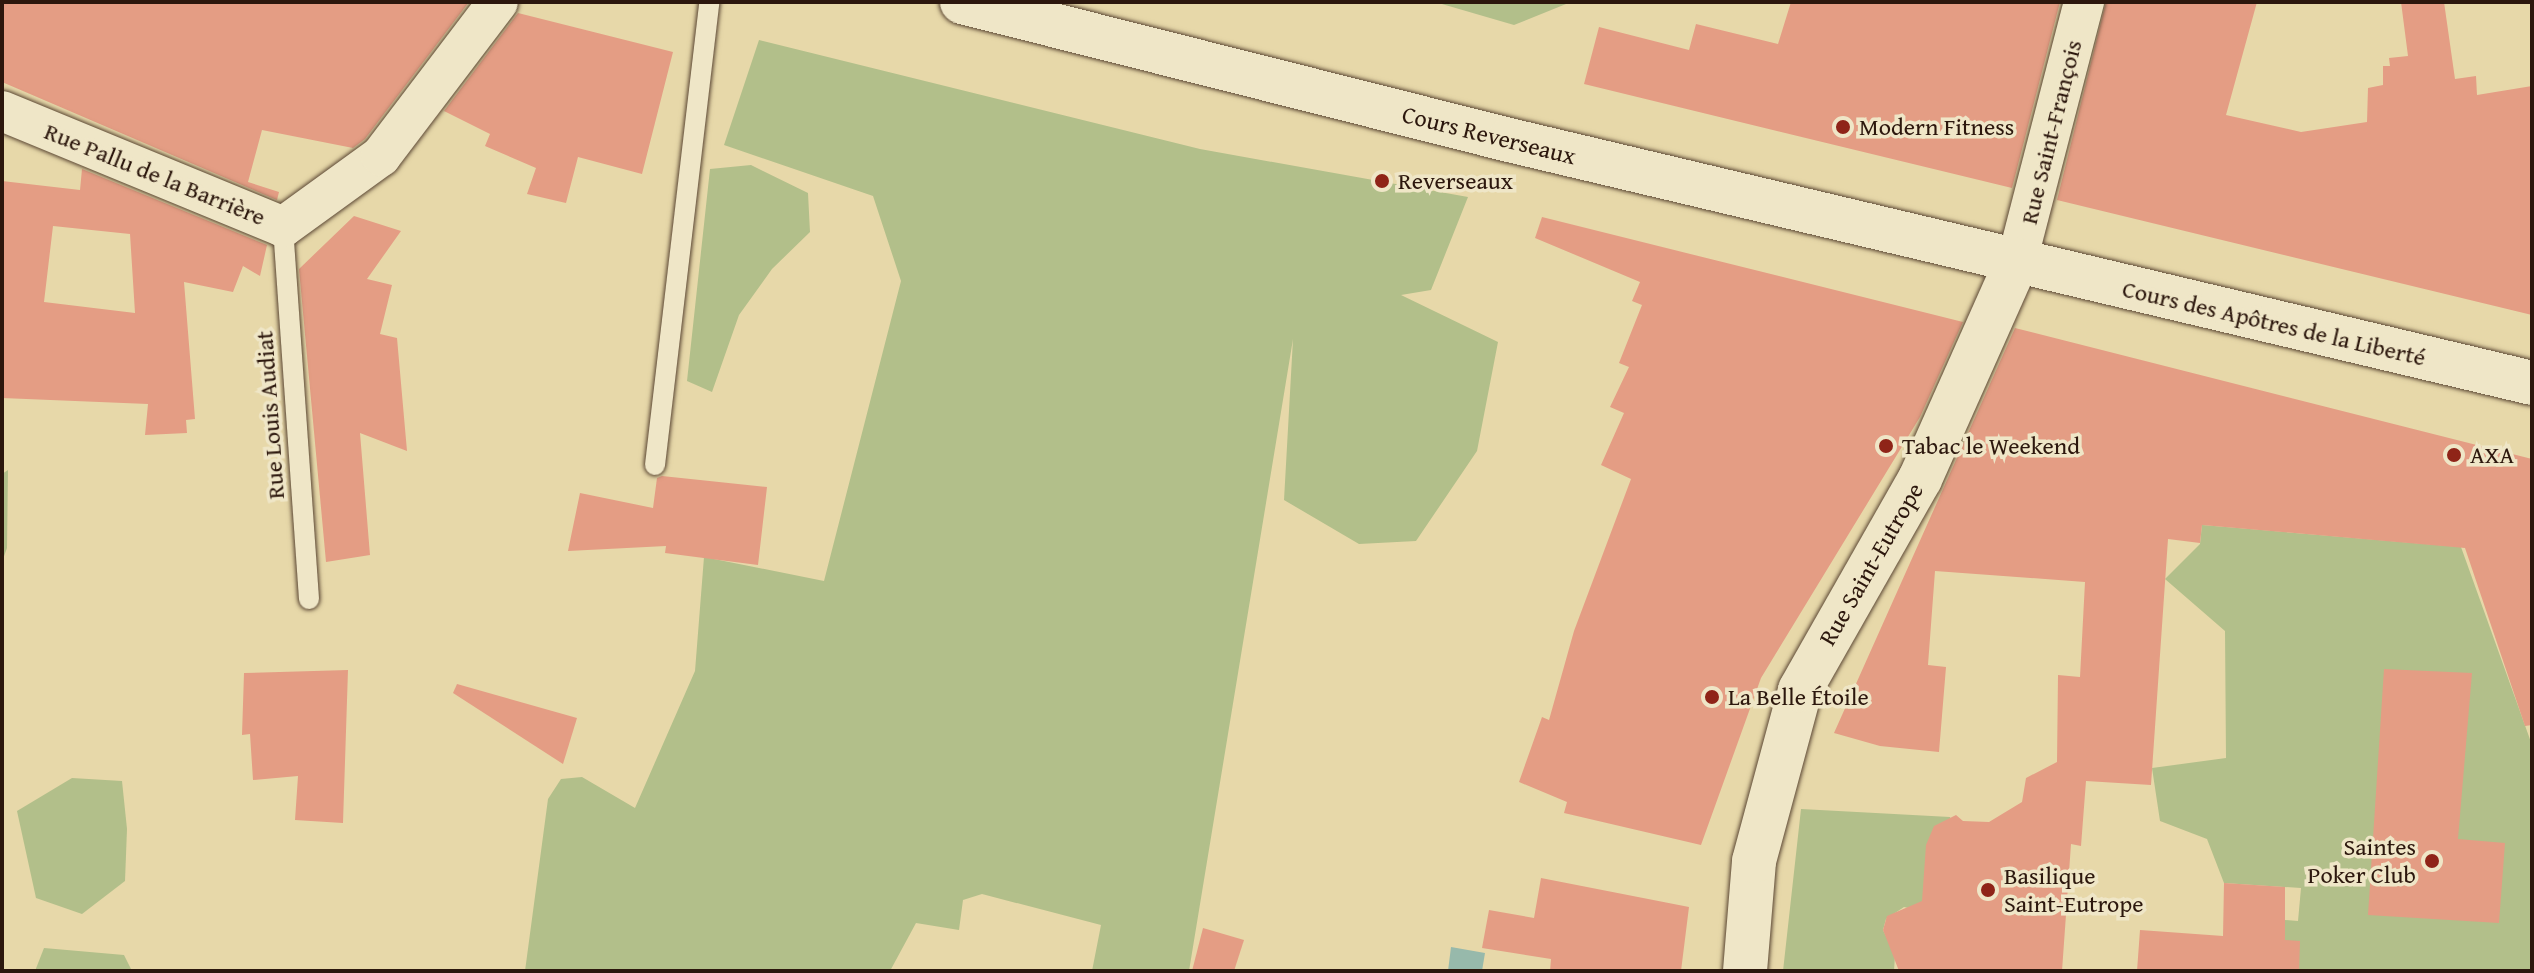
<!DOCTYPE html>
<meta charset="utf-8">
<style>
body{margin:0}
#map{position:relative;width:2534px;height:973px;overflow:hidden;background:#e7d8a9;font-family:"Gentium Book Plus",serif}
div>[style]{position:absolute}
.green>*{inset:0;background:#b2bf8a}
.water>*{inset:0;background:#97b9ab}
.building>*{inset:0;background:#e49d84}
.roads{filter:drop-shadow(0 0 2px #5b4734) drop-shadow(0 0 2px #5b4734)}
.service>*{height:20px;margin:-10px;padding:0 10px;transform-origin:10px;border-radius:10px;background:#efe6c7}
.minor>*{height:40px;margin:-20px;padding:0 20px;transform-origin:20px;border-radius:20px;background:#efe6c7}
.tertiary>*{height:44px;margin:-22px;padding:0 22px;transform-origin:22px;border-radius:22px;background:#efe6c7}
.secondary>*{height:44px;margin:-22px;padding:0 22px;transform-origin:22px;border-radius:22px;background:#efe6c7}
.dots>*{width:22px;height:22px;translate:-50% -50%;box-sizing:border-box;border:4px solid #efe6c7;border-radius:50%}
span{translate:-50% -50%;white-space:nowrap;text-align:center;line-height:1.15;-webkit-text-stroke:7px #efe6c7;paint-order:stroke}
.poi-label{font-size:24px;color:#2c170d}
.left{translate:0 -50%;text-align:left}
.right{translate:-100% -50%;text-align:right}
.street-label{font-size:24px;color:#2c170d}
.frame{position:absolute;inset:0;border:4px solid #2c170d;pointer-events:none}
</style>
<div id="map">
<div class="green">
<div style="clip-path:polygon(1435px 2px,1571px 2px,1514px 25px)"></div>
<div style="clip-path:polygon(759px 40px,1200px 149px,1468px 197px,1431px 290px,1401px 295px,1498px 342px,1477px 451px,1416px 541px,1359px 544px,1284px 500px,1293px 339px,1189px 971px,1092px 971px,1101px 925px,982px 894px,963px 900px,959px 930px,916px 923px,890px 971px,525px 971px,548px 799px,561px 779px,582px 777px,635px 808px,695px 671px,704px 557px,824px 581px,901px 281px,873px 196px,724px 145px)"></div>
<div style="clip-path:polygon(751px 165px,808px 193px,810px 232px,772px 269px,739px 315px,712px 392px,687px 381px,710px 169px)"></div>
<div style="clip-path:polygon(8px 470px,7px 548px,2px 562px,2px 474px)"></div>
<div style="clip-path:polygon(2202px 525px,2461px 547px,2532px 745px,2532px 971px,2285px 971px,2285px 920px,2298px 921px,2301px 888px,2224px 883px,2207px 839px,2160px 821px,2152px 768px,2226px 758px,2225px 631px,2165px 579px,2200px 544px)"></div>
<div style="clip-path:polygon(72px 778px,122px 781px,127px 829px,125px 881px,82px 914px,36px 898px,17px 811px)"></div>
<div style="clip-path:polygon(1801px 809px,1950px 817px,1954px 826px,1930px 913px,1904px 907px,1886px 919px,1883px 930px,1895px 955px,1894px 971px,1783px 971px)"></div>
<div style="clip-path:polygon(44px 948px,124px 955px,132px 971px,35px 971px)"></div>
</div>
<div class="water">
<div style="clip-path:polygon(1451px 947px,1485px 953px,1482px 971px,1448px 971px)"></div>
</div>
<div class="building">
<div style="clip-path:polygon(2px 2px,469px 2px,365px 139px,353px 148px,262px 130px,248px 182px,279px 192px,277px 200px,2px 82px)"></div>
<div style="clip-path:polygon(1791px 2px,2060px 2px,2012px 188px,1584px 84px,1599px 27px,1689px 50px,1696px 24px,1778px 44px)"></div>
<div style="clip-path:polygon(2106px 2px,2257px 2px,2226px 115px,2301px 132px,2367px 122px,2368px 88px,2383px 85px,2383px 66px,2390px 66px,2389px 58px,2408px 56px,2401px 2px,2444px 2px,2455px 79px,2476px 76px,2477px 95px,2532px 86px,2532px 315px,2057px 200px)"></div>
<div style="clip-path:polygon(518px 13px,673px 52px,642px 174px,578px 157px,566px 203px,527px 194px,536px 168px,485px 146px,490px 134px,444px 111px)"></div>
<div style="clip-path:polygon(evenodd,82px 169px,267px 245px,260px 276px,243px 266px,233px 292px,184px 282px,195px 419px,186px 420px,187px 433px,145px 435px,148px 404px,2px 398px,2px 181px,80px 190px,82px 169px,53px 226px,130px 234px,135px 313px,44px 302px,53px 226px)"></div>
<div style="clip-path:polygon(354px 216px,401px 231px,367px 279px,392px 285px,380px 334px,397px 338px,407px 451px,360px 433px,370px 555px,326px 562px,299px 269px)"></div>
<div style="clip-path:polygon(1542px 217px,1963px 322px,1920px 417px,1761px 678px,1701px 845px,1564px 813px,1567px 802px,1519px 782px,1542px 717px,1549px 720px,1574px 631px,1631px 479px,1601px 465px,1624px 413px,1610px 407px,1629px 367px,1619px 363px,1642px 305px,1632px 301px,1640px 282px,1535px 238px)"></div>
<div style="clip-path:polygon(2015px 328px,2532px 459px,2532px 725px,2525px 726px,2465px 548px,2202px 525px,2200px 543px,2168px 539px,2151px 785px,2086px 781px,2081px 846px,2071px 844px,2062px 971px,1899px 971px,1883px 930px,1887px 916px,1922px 901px,1926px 845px,1934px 826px,1956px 815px,1963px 821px,1989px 822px,2022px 802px,2026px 778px,2057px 762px,2058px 675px,2080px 677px,2085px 582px,1935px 571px,1928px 665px,1946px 667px,1939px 752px,1880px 746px,1834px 733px)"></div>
<div style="clip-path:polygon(662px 476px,767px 487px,758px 565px,665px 553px,666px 546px,568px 551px,580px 493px,653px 508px,657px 478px)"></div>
<div style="clip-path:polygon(2384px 669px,2472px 673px,2458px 839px,2505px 843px,2499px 923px,2368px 915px)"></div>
<div style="clip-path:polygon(348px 670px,343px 823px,295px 820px,298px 776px,253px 780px,250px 734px,242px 735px,244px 673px)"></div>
<div style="clip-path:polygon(457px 684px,577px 718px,563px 764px,453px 693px)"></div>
<div style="clip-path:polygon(1541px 878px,1689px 907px,1681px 971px,1550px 971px,1551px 959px,1482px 948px,1489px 910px,1534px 918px)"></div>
<div style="clip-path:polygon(2224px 883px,2285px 887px,2285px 940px,2300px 941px,2299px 971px,2137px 971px,2140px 930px,2223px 936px)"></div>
<div style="clip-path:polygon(1203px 928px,1244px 940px,1234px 971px,1192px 971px)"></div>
</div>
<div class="roads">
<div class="service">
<div style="left:283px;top:227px;width:373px;rotate:86deg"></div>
<div style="left:655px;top:465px;width:466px;rotate:-83.3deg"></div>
</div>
<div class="minor">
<div style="left:2px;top:111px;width:304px;rotate:22.4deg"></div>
<div style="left:283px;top:227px;width:121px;rotate:-35.9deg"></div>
<div style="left:381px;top:156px;width:193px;rotate:-52.8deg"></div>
<div style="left:2017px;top:261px;width:268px;rotate:-75.5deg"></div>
</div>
<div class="tertiary">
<div style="left:1745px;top:971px;width:110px;rotate:-85.3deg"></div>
<div style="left:1754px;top:861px;width:177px;rotate:-74.9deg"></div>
<div style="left:1800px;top:690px;width:243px;rotate:-60.4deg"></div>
<div style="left:1920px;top:479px;width:239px;rotate:-66deg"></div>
</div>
<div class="secondary">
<div style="left:962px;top:2px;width:564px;rotate:14.16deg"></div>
<div style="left:1509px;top:140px;width:1051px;rotate:13.36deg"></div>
</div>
</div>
<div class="dots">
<div style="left:1843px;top:127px;background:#8f2418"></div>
<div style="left:1382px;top:181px;background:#8f2418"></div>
<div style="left:1886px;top:446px;background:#8f2418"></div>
<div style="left:2454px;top:455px;background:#8f2418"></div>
<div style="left:1712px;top:697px;background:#8f2418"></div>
<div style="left:2432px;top:861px;background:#8f2418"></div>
<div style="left:1988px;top:890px;background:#8f2418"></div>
</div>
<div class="poi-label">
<span class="left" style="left:1859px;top:127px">Modern Fitness</span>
<span class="left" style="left:1398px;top:181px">Reverseaux</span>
<span class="left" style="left:1902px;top:446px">Tabac le Weekend</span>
<span class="left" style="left:2470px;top:455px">AXA</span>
<span class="left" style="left:1728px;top:697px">La Belle Étoile</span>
<span class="right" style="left:2416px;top:861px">Saintes<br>Poker Club</span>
<span class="left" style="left:2004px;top:890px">Basilique<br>Saint-Eutrope</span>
</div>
<div class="street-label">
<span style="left:2051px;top:132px;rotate:-76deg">Rue Saint-François</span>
<span style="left:1489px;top:135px;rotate:14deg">Cours Reverseaux</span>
<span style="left:155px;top:174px;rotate:22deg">Rue Pallu de la Barrière</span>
<span style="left:2274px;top:323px;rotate:13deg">Cours des Apôtres de la Liberté</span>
<span style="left:270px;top:415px;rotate:-94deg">Rue Louis Audiat</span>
<span style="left:1871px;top:564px;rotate:-60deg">Rue Saint-Eutrope</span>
</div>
<div class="frame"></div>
</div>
